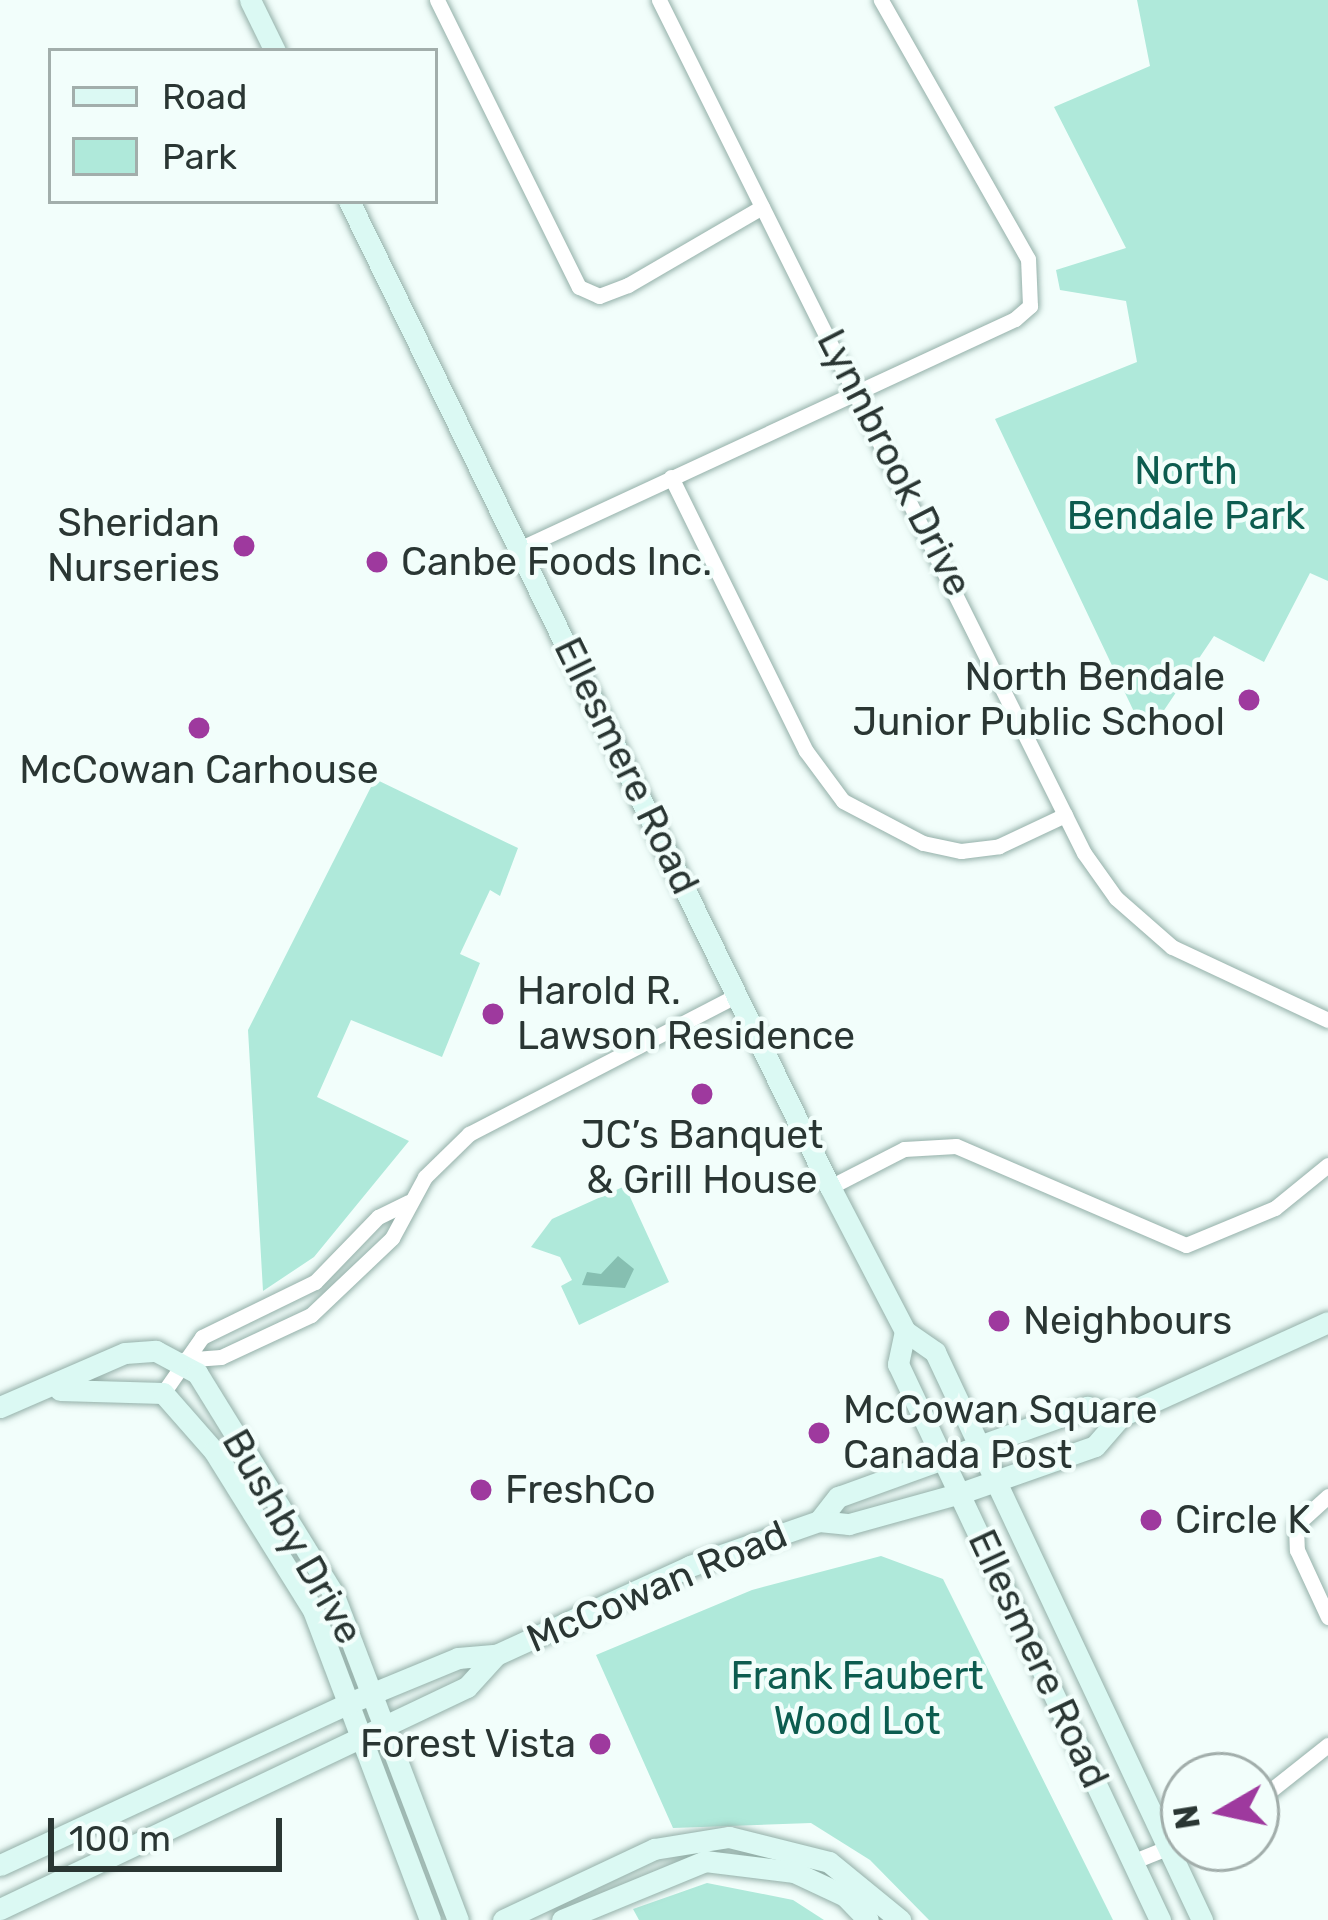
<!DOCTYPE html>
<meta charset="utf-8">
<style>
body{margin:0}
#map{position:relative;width:1328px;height:1920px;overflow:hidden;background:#f2fefb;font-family:Rubik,sans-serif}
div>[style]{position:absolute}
.green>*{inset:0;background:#afe9da}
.water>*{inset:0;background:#86bfb1}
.roads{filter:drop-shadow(0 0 3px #94b0a9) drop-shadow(0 0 3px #94b0a9)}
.street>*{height:15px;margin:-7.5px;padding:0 7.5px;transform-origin:7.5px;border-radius:7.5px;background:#fff}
.secondary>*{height:21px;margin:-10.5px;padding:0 10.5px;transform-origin:10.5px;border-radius:10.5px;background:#dbf9f3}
.dots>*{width:33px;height:33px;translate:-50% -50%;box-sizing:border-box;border:6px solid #f2fefb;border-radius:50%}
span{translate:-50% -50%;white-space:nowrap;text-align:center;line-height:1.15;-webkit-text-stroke:9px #f2fefb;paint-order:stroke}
.street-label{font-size:39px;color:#2a3633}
.park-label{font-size:39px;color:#0c5c4f}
.poi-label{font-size:39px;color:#2a3633}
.right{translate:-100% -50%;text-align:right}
.left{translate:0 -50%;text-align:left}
.legend{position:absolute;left:48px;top:48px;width:390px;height:156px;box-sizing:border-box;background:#f2fefb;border:3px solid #a2aeab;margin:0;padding:15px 21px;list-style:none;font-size:36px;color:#2a3633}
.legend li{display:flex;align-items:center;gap:24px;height:60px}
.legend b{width:60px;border:3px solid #a2aeab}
.north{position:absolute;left:1160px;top:1752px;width:120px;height:120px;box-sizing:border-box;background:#f2fefb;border:3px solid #a2aeab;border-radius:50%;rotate:261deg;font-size:33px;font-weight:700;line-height:48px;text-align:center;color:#2a3633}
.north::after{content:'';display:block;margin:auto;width:42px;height:54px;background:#9e399e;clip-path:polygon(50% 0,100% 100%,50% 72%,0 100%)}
.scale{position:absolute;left:48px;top:1818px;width:234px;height:54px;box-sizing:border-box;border:6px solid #2a3633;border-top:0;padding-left:15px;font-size:36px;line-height:42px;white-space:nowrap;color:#2a3633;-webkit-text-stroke:9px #f2fefb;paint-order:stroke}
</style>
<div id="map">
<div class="green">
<div style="clip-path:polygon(1137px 0,1328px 0,1328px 581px,1310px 573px,1264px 662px,1214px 636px,1146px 737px,995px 419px,1137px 362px,1126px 301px,1060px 290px,1056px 270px,1126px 248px,1054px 107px,1150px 66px)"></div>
<div style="clip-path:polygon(375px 779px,518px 848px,500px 896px,490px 890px,460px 954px,480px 963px,442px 1057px,351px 1020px,317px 1097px,409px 1141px,314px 1257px,263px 1291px,248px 1030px)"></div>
<div style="clip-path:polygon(625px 1186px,669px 1282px,579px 1325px,561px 1286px,572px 1280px,560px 1257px,531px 1247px,552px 1219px)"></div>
<div style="clip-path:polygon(881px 1556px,943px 1579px,1113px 1920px,929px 1920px,870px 1860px,811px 1823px,673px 1828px,596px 1655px,752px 1590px)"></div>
<div style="clip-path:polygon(707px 1883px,793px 1900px,824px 1920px,639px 1920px,633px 1909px)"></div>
</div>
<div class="water">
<div style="clip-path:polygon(618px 1256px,634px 1269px,625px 1288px,582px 1285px,587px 1272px,601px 1274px)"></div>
</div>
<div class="roads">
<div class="street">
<div style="left:437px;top:0;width:320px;rotate:63.7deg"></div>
<div style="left:579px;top:287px;width:22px;rotate:24deg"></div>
<div style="left:599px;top:296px;width:31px;rotate:-21deg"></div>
<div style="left:628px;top:285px;width:155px;rotate:-30.2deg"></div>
<div style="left:659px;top:0;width:953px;rotate:63.52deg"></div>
<div style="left:1084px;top:853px;width:55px;rotate:54.6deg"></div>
<div style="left:1116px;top:898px;width:74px;rotate:41.2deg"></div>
<div style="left:1172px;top:947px;width:172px;rotate:25.1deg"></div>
<div style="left:671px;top:477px;width:305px;rotate:63.8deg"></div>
<div style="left:806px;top:751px;width:62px;rotate:53.5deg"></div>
<div style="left:843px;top:801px;width:90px;rotate:27.7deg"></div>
<div style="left:923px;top:843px;width:39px;rotate:12deg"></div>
<div style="left:961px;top:851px;width:38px;rotate:-7deg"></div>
<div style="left:999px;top:846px;width:73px;rotate:-25.2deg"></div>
<div style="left:521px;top:548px;width:544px;rotate:-24.87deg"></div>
<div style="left:1015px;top:319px;width:20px;rotate:-41deg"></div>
<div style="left:1030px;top:306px;width:47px;rotate:-92.4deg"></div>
<div style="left:1028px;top:259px;width:298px;rotate:-119.6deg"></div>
<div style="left:830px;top:1187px;width:83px;rotate:-27.2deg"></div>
<div style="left:904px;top:1149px;width:52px;rotate:-3.3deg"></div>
<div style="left:956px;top:1146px;width:250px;rotate:23.3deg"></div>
<div style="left:1186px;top:1245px;width:96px;rotate:-22.6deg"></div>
<div style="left:1275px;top:1208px;width:68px;rotate:-39.1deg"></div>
<div style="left:181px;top:1360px;width:40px;rotate:-4.3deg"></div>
<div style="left:221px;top:1357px;width:99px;rotate:-25deg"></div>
<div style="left:311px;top:1315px;width:112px;rotate:-43.5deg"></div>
<div style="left:392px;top:1238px;width:69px;rotate:-61.6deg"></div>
<div style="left:425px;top:1177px;width:62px;rotate:-44.3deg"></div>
<div style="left:469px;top:1134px;width:302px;rotate:-27.4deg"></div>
<div style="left:163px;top:1393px;width:68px;rotate:-55.1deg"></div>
<div style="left:202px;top:1337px;width:126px;rotate:-26deg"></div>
<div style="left:315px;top:1282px;width:91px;rotate:-45.9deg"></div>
<div style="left:378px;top:1217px;width:34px;rotate:-26deg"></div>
<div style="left:1328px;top:1496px;width:43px;rotate:137.8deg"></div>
<div style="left:1296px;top:1525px;width:25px;rotate:88deg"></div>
<div style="left:1297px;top:1550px;width:74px;rotate:65.2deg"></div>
<div style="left:1256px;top:1802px;width:92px;rotate:-38.4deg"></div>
<div style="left:1132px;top:1862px;width:56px;rotate:-22deg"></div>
</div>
<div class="secondary">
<div style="left:250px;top:0;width:57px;rotate:63.9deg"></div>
<div style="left:349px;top:201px;width:1097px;rotate:64deg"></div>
<div style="left:830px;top:1187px;width:162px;rotate:62.5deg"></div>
<div style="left:905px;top:1331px;width:37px;rotate:35deg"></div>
<div style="left:935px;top:1352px;width:628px;rotate:64.82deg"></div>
<div style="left:905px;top:1331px;width:34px;rotate:102deg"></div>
<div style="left:898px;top:1364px;width:615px;rotate:64.77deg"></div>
<div style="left:60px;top:1390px;width:103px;rotate:1.7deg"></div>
<div style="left:163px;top:1393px;width:77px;rotate:48.7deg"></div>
<div style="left:214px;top:1451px;width:187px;rotate:58.1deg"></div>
<div style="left:313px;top:1610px;width:331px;rotate:69.3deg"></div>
<div style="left:0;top:1407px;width:136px;rotate:-23.4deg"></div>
<div style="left:125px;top:1353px;width:31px;rotate:-4deg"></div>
<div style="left:156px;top:1351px;width:47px;rotate:28.2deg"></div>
<div style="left:197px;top:1373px;width:259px;rotate:58.3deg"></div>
<div style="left:333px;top:1593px;width:350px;rotate:69.1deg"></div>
<div style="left:819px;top:1521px;width:31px;rotate:-52deg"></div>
<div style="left:838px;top:1497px;width:265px;rotate:-19.9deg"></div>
<div style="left:1087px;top:1407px;width:35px;rotate:15deg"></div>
<div style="left:0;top:1865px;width:385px;rotate:-24.9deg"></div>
<div style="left:349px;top:1703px;width:118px;rotate:-22.4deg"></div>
<div style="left:458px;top:1658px;width:38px;rotate:-5deg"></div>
<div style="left:496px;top:1655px;width:213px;rotate:-24.6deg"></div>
<div style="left:690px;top:1566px;width:137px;rotate:-19.2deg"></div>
<div style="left:819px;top:1521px;width:30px;rotate:6deg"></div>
<div style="left:849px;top:1524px;width:116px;rotate:-15.5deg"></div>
<div style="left:961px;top:1493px;width:142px;rotate:-19.3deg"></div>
<div style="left:1095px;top:1446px;width:40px;rotate:-49deg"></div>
<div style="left:1121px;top:1416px;width:227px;rotate:-24.4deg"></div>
<div style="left:0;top:1909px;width:517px;rotate:-25.43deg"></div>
<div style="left:467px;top:1687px;width:43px;rotate:-47.8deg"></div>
<div style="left:503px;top:1920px;width:167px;rotate:-25.2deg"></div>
<div style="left:654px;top:1849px;width:76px;rotate:-9.1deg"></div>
<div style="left:729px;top:1837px;width:103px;rotate:14deg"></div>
<div style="left:829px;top:1862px;width:92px;rotate:39.2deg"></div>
<div style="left:562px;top:1920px;width:155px;rotate:-22.4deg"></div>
<div style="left:705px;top:1861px;width:90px;rotate:7deg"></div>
<div style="left:794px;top:1872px;width:56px;rotate:25.2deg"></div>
<div style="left:845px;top:1896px;width:33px;rotate:46deg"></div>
</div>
</div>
<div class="dots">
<div style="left:244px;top:546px;background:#9e399e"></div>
<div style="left:377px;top:562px;background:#9e399e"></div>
<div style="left:1249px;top:700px;background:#9e399e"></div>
<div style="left:199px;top:728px;background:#9e399e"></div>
<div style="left:493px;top:1014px;background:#9e399e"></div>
<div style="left:702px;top:1094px;background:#9e399e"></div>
<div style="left:999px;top:1321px;background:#9e399e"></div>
<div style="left:819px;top:1433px;background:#9e399e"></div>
<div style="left:481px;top:1490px;background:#9e399e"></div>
<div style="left:1151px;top:1520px;background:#9e399e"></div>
<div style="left:600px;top:1744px;background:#9e399e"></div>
</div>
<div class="street-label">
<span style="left:894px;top:463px;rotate:63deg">Lynnbrook Drive</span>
<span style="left:626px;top:766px;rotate:64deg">Ellesmere Road</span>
<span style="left:292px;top:1537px;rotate:60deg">Bushby Drive</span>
<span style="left:657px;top:1587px;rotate:-23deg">McCowan Road</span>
<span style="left:1038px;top:1659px;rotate:65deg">Ellesmere Road</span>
</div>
<div class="park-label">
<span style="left:1186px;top:494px">North<br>Bendale Park</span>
<span style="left:857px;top:1699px">Frank Faubert<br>Wood Lot</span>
</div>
<div class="poi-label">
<span class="right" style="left:220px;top:546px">Sheridan<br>Nurseries</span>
<span class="left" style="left:401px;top:562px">Canbe Foods Inc.</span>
<span class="right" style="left:1225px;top:700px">North Bendale<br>Junior Public School</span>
<span style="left:199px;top:770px">McCowan Carhouse</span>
<span class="left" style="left:517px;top:1014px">Harold R.<br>Lawson Residence</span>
<span style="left:702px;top:1158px">JC’s Banquet<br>&amp; Grill House</span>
<span class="left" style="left:1023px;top:1321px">Neighbours</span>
<span class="left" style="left:843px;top:1433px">McCowan Square<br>Canada Post</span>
<span class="left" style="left:505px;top:1490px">FreshCo</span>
<span class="left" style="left:1175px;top:1520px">Circle K</span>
<span class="right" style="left:576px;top:1744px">Forest Vista</span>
</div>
<ul class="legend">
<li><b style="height:15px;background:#dbf9f3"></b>Road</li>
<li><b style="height:33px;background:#afe9da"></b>Park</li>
</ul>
<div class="north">N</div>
<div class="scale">100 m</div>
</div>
